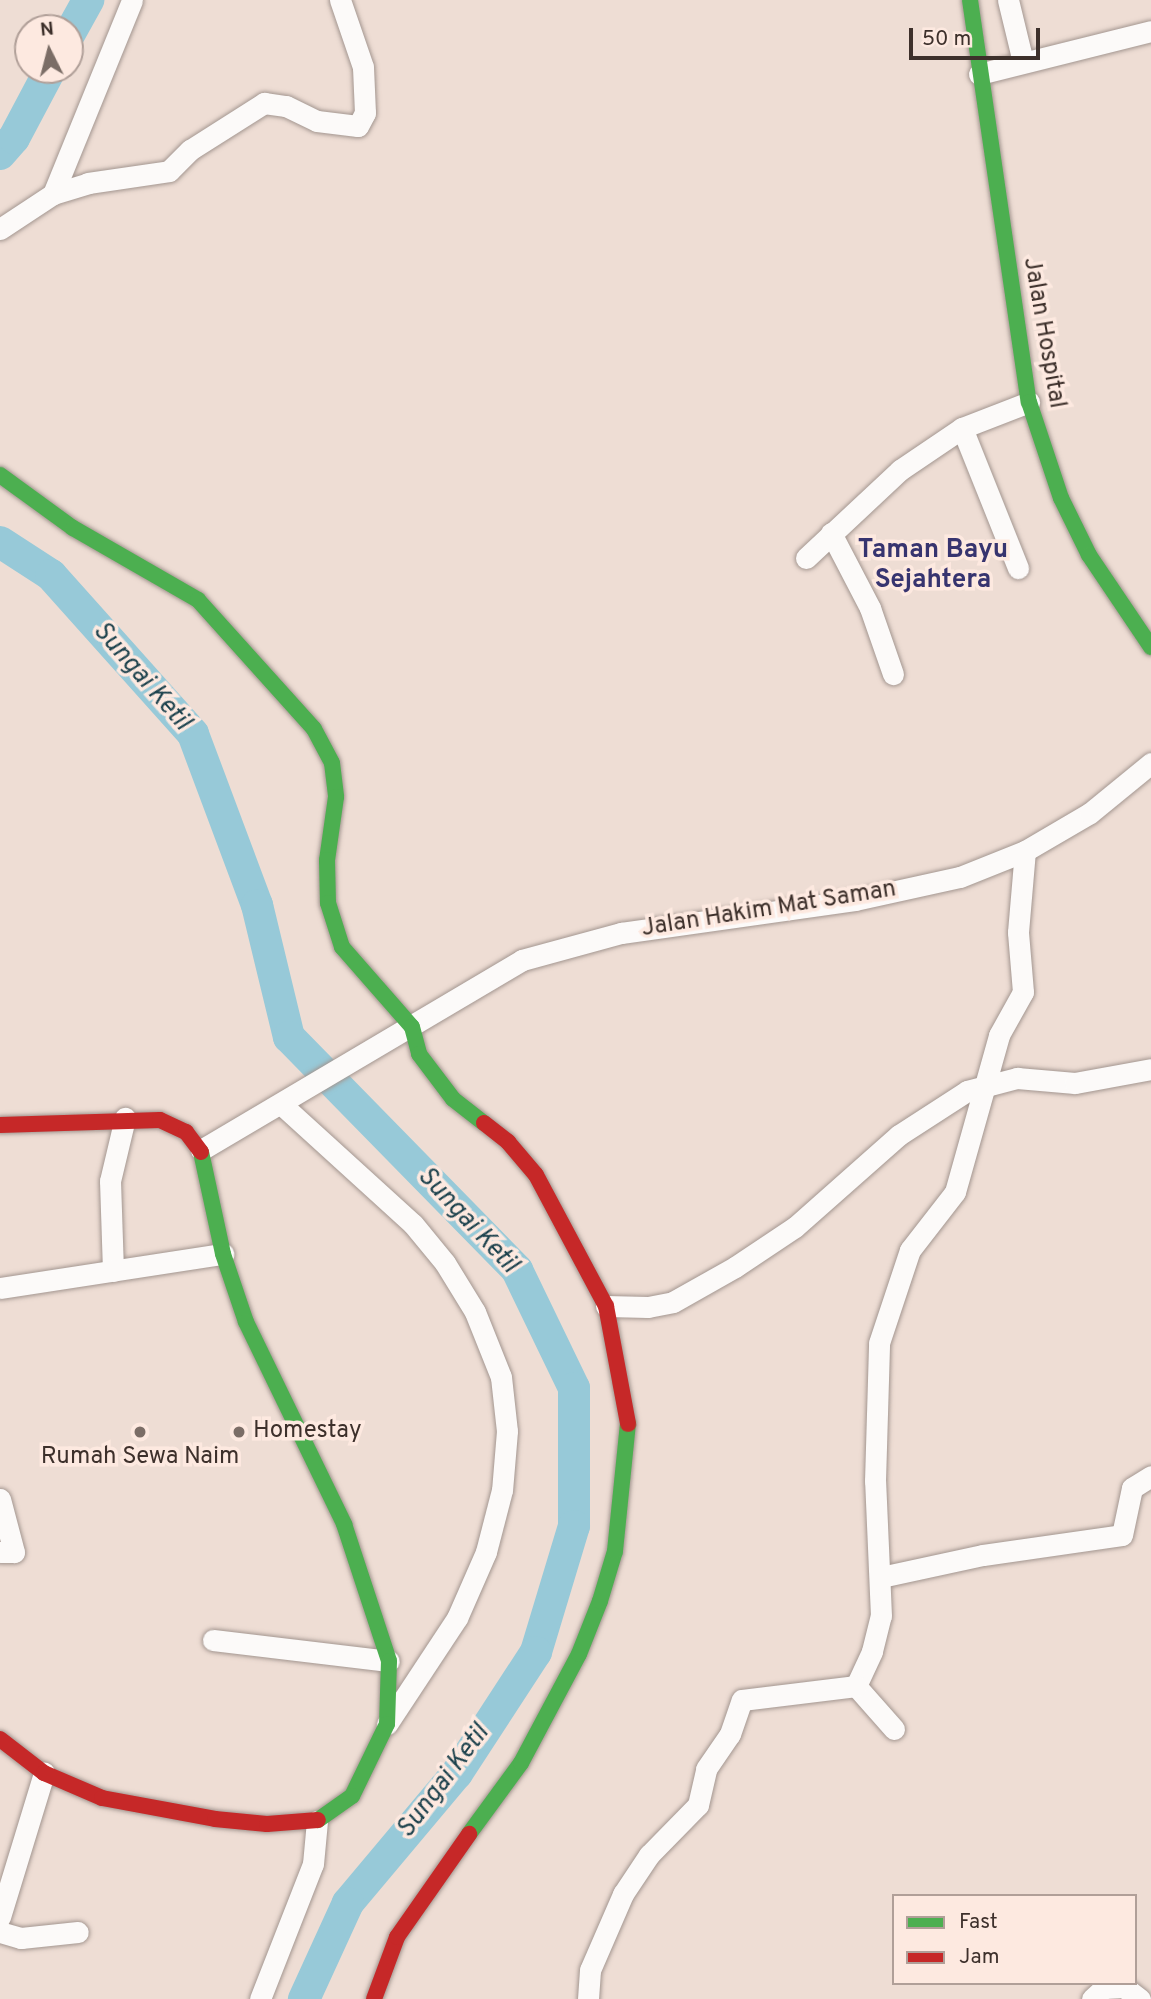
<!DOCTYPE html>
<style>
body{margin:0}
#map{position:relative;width:1151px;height:1999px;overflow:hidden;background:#eeddd4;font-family:Overpass,sans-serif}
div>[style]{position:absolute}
.river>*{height:32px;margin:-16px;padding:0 16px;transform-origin:16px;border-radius:16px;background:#97c9d8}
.roads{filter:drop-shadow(0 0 2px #a39690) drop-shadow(0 0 2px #a39690)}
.street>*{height:21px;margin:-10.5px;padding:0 10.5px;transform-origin:10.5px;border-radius:10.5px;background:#fcfaf9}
.fast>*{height:16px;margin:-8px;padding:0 8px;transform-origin:8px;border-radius:8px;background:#4caf50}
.jam>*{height:16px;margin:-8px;padding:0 8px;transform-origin:8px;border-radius:8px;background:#c62828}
.dots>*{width:19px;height:19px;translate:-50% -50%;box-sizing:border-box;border:4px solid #fde9e0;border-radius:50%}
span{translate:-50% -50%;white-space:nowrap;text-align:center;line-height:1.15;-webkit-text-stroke:7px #fde9e0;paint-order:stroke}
.street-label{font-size:24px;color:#3d302b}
.poi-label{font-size:24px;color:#3d302b}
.left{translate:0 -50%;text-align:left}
.neighbourhood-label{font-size:26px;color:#37346f;font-weight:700}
.water-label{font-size:26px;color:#1d424d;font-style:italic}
.legend{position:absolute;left:892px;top:1894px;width:245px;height:91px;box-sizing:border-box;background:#fde9e0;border:2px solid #b09f98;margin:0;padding:9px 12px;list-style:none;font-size:21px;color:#3d302b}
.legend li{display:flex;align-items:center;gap:14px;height:35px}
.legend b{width:35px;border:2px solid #b09f98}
.north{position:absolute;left:14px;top:14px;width:70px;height:70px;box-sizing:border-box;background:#fde9e0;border:2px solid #b09f98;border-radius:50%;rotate:354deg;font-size:19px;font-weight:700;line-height:28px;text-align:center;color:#3d302b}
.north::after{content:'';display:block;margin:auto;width:24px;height:32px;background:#7b6d66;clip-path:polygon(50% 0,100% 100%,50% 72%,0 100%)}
.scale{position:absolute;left:909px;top:28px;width:131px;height:32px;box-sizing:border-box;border:4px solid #3d302b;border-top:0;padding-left:9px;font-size:21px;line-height:24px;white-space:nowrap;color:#3d302b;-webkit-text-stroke:5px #fde9e0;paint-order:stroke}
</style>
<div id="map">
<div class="river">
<div style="left:70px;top:33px;width:38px;rotate:-61deg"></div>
<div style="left:0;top:154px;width:21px;rotate:-49deg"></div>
<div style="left:14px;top:138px;width:77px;rotate:-62.1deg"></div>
<div style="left:0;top:542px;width:61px;rotate:32.9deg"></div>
<div style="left:51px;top:575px;width:213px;rotate:48.2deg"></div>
<div style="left:193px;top:734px;width:183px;rotate:69.5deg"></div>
<div style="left:257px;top:905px;width:136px;rotate:76.4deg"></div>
<div style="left:289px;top:1037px;width:326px;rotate:45.6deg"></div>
<div style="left:517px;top:1270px;width:131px;rotate:64.2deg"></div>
<div style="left:574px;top:1388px;width:138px;rotate:90deg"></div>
<div style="left:574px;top:1526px;width:132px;rotate:106.8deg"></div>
<div style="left:536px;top:1652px;width:145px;rotate:123.1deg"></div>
<div style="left:457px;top:1773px;width:170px;rotate:130deg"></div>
<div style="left:348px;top:1903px;width:106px;rotate:114.6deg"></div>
</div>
<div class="roads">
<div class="street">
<div style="left:1008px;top:0;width:60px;rotate:76.4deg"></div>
<div style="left:979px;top:74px;width:177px;rotate:-14deg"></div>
<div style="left:53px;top:194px;width:209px;rotate:-67.8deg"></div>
<div style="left:0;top:229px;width:64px;rotate:-33.4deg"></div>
<div style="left:53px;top:194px;width:37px;rotate:-17deg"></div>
<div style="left:88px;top:183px;width:82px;rotate:-8.4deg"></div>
<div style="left:169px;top:171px;width:30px;rotate:-45deg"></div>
<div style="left:190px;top:150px;width:88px;rotate:-32.4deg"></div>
<div style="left:264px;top:103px;width:22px;rotate:8deg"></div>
<div style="left:286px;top:106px;width:34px;rotate:26deg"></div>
<div style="left:317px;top:121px;width:41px;rotate:7deg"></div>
<div style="left:358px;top:126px;width:15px;rotate:-62deg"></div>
<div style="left:365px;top:113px;width:46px;rotate:-92.5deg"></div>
<div style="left:363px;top:67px;width:71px;rotate:-108.9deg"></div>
<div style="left:962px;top:428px;width:151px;rotate:68.2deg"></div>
<div style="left:831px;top:533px;width:85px;rotate:62.5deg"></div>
<div style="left:870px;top:608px;width:70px;rotate:70.8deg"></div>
<div style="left:806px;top:558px;width:129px;rotate:-43.1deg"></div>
<div style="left:900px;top:470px;width:75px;rotate:-34.1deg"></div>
<div style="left:962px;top:428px;width:72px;rotate:-21.2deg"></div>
<div style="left:281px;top:1104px;width:178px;rotate:42.3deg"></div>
<div style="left:413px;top:1224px;width:50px;rotate:50.6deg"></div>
<div style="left:445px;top:1263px;width:57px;rotate:58.5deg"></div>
<div style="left:475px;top:1312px;width:70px;rotate:68.2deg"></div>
<div style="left:501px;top:1377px;width:54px;rotate:83.7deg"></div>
<div style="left:507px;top:1431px;width:59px;rotate:94.8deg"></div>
<div style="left:502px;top:1490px;width:64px;rotate:104.5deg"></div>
<div style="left:486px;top:1552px;width:72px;rotate:113.7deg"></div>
<div style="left:457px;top:1618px;width:127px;rotate:123.4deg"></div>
<div style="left:201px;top:1150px;width:373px;rotate:-30.6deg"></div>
<div style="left:522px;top:960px;width:103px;rotate:-15.3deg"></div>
<div style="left:621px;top:933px;width:236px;rotate:-8deg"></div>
<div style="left:855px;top:900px;width:107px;rotate:-12.4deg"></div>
<div style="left:960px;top:877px;width:70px;rotate:-21.8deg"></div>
<div style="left:1025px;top:851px;width:75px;rotate:-30.3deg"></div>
<div style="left:1090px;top:813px;width:79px;rotate:-39.3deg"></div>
<div style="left:113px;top:1271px;width:90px;rotate:-91.9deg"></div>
<div style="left:110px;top:1181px;width:65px;rotate:-76.6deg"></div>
<div style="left:0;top:1288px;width:226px;rotate:-8.7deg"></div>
<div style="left:606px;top:1306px;width:42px;rotate:1.4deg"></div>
<div style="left:648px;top:1307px;width:25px;rotate:-11deg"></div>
<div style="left:673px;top:1302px;width:71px;rotate:-29.4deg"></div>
<div style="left:735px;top:1267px;width:72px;rotate:-33.7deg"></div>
<div style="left:795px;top:1227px;width:139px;rotate:-41.5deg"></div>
<div style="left:899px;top:1135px;width:81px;rotate:-32.9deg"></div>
<div style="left:967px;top:1091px;width:52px;rotate:-14.6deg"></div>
<div style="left:1017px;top:1078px;width:58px;rotate:4.9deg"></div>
<div style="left:1075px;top:1083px;width:77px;rotate:-10.4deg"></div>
<div style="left:0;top:1499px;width:55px;rotate:75.2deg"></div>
<div style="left:14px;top:1552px;width:14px;rotate:180deg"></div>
<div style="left:881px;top:1577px;width:104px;rotate:-12.2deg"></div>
<div style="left:983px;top:1555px;width:140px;rotate:-8.2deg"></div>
<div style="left:1122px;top:1535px;width:48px;rotate:-78deg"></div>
<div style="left:1132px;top:1488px;width:22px;rotate:-32deg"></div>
<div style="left:213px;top:1640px;width:177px;rotate:6.8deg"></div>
<div style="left:894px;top:1729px;width:57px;rotate:-131.5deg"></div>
<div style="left:856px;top:1686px;width:38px;rotate:-65deg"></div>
<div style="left:872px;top:1651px;width:36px;rotate:-76deg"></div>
<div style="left:881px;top:1616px;width:135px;rotate:-92.5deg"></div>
<div style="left:875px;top:1481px;width:138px;rotate:-88.3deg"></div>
<div style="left:879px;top:1343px;width:98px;rotate:-71.6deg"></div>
<div style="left:910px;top:1250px;width:73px;rotate:-52.2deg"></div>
<div style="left:955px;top:1192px;width:163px;rotate:-74.3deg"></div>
<div style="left:999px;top:1035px;width:49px;rotate:-60.8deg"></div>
<div style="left:1023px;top:992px;width:60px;rotate:-94.8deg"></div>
<div style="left:1018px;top:932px;width:81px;rotate:-85.1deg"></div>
<div style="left:0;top:1917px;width:151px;rotate:-73deg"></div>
<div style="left:0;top:1932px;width:22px;rotate:16deg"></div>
<div style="left:21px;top:1938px;width:57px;rotate:-6deg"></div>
<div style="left:260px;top:1999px;width:145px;rotate:-68.6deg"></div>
<div style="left:313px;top:1864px;width:43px;rotate:-84.7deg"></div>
<div style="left:588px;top:1999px;width:29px;rotate:-86deg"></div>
<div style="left:590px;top:1970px;width:83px;rotate:-66.5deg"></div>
<div style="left:623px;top:1894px;width:47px;rotate:-56.3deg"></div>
<div style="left:649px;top:1855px;width:70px;rotate:-45.6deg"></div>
<div style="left:698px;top:1805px;width:37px;rotate:-77deg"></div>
<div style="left:706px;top:1769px;width:42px;rotate:-55.6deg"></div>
<div style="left:730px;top:1734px;width:36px;rotate:-71deg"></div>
<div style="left:742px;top:1700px;width:115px;rotate:-7deg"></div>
<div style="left:1092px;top:1999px;width:16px;rotate:-43deg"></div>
<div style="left:1104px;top:1988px;width:20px;rotate:-3deg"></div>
<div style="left:1124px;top:1987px;width:20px;rotate:37deg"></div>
</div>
<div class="fast">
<div style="left:970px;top:0;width:406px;rotate:81.7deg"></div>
<div style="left:1029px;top:402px;width:101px;rotate:71.6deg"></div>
<div style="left:1061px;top:498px;width:64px;rotate:63.8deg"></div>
<div style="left:1089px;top:555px;width:111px;rotate:56deg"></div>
<div style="left:0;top:475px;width:90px;rotate:36deg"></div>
<div style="left:73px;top:528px;width:144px;rotate:29.9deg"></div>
<div style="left:198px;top:600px;width:173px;rotate:48deg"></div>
<div style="left:314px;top:729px;width:38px;rotate:62deg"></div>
<div style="left:332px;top:763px;width:34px;rotate:83deg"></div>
<div style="left:336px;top:797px;width:64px;rotate:98.1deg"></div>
<div style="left:327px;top:860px;width:43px;rotate:88.7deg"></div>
<div style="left:328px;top:903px;width:46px;rotate:72.3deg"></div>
<div style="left:342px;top:947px;width:106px;rotate:48.8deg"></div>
<div style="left:412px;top:1027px;width:28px;rotate:75deg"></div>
<div style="left:419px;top:1054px;width:56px;rotate:52.9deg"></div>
<div style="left:453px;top:1099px;width:39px;rotate:38deg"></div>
<div style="left:201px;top:1152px;width:104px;rotate:77.8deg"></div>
<div style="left:223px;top:1254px;width:72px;rotate:71.3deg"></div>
<div style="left:246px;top:1322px;width:225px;rotate:64.1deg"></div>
<div style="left:344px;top:1524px;width:144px;rotate:71.8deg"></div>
<div style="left:389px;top:1661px;width:63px;rotate:91.8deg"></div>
<div style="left:387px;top:1724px;width:80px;rotate:115.9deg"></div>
<div style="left:352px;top:1796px;width:42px;rotate:144.8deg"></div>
<div style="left:469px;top:1834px;width:88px;rotate:-53.8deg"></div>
<div style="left:521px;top:1763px;width:123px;rotate:-62deg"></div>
<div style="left:579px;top:1654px;width:57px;rotate:-68.4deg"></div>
<div style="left:600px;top:1601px;width:52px;rotate:-73.3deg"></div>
<div style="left:615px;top:1551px;width:128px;rotate:-84.2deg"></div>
</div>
<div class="jam">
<div style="left:484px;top:1123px;width:31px;rotate:38deg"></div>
<div style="left:508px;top:1142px;width:43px;rotate:49.7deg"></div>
<div style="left:536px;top:1175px;width:149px;rotate:61.9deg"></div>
<div style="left:606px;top:1306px;width:120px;rotate:79.4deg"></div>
<div style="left:0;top:1125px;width:160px;rotate:-1.8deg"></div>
<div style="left:160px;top:1120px;width:29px;rotate:25deg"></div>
<div style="left:186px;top:1132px;width:25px;rotate:53deg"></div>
<div style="left:0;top:1739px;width:56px;rotate:37.7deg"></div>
<div style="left:44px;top:1773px;width:63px;rotate:23.3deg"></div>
<div style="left:102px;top:1798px;width:115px;rotate:10.5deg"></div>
<div style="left:215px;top:1819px;width:52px;rotate:5.5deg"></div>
<div style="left:267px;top:1824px;width:51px;rotate:-4.5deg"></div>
<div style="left:374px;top:1999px;width:66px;rotate:-69.6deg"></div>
<div style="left:397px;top:1937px;width:126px;rotate:-55deg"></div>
</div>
</div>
<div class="dots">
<div style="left:140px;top:1432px;background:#7b6d66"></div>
<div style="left:239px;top:1432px;background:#7b6d66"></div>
</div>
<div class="street-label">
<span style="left:1043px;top:333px;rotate:80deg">Jalan Hospital</span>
<span style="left:769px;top:910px;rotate:-9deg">Jalan Hakim Mat Saman</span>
</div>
<div class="poi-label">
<span class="left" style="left:253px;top:1432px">Homestay</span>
<span style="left:140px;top:1458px">Rumah Sewa Naim</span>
</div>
<div class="neighbourhood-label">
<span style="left:933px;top:566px">Taman Bayu<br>Sejahtera</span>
</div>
<div class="water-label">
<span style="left:141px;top:677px;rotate:49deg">Sungai Ketil</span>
<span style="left:467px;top:1221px;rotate:47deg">Sungai Ketil</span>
<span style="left:444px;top:1782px;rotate:-53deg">Sungai Ketil</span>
</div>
<ul class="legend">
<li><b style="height:9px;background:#4caf50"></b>Fast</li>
<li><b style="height:9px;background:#c62828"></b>Jam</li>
</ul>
<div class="north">N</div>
<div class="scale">50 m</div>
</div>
